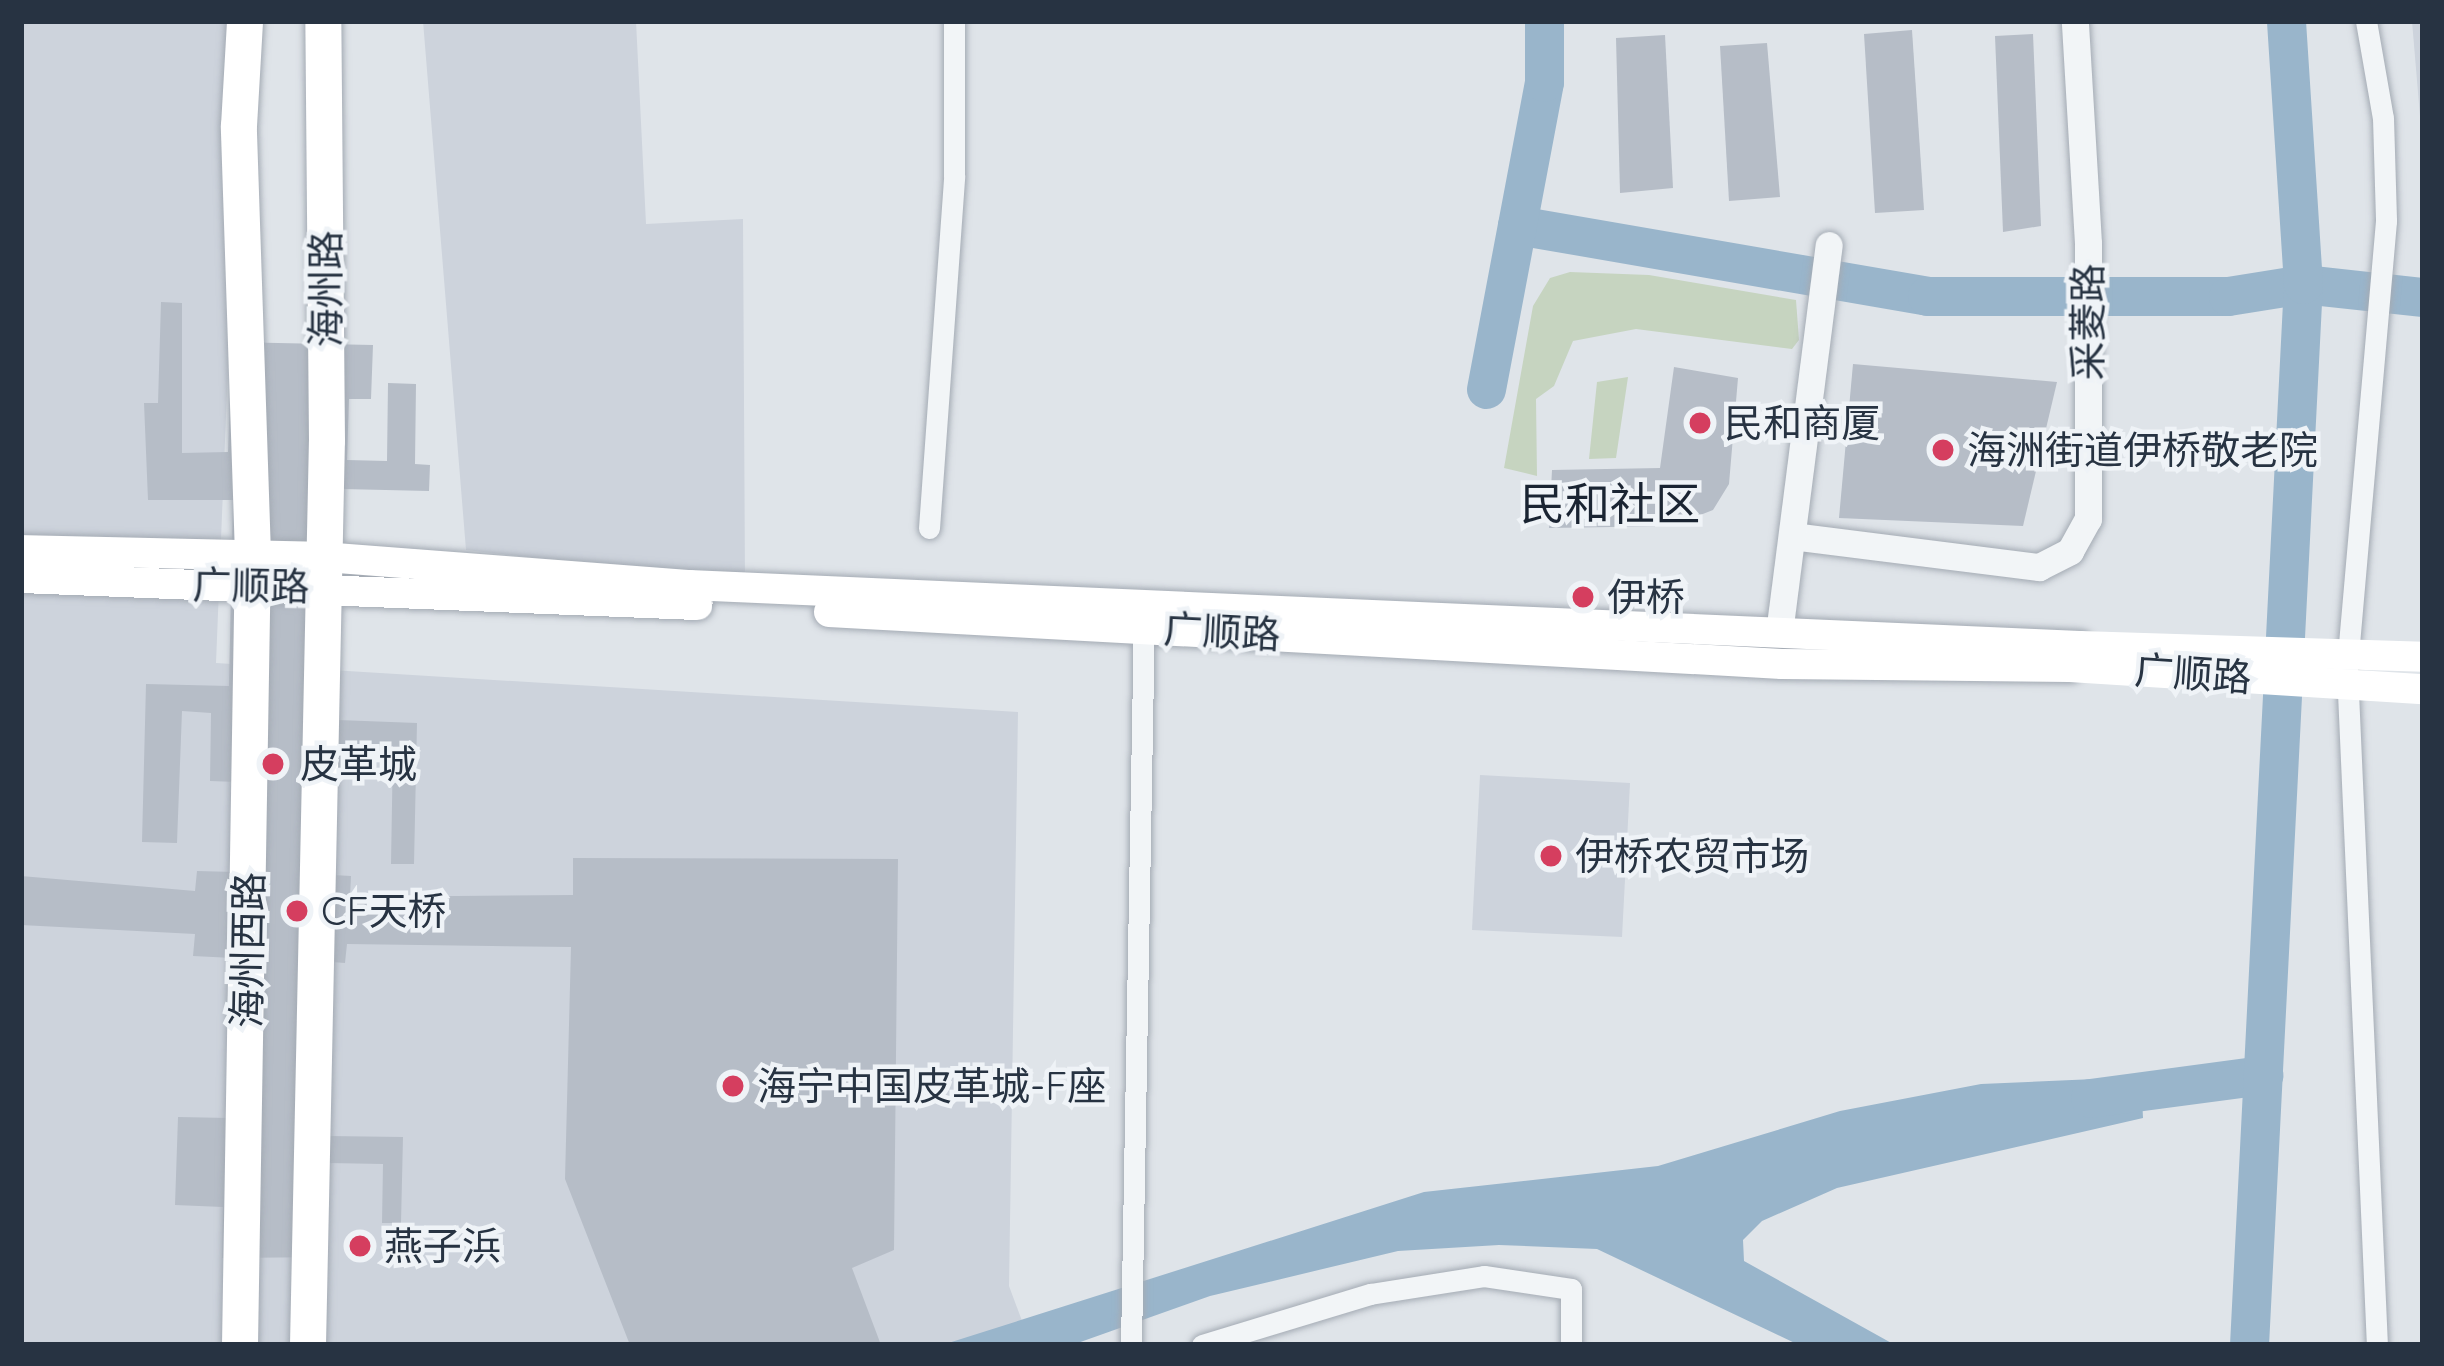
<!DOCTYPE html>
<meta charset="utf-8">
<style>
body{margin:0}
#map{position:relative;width:2444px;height:1366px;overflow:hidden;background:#dfe4e9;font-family:Quicksand,"Noto Sans SC",sans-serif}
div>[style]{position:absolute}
.built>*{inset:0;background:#cdd3dc}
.green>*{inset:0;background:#c6d4c0}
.water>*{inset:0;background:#99b5cb}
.river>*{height:39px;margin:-19.5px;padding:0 19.5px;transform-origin:19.5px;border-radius:19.5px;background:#99b5cb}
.building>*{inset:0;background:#b6bdc7}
.roads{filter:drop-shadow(0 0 3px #a4abb4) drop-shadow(0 0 3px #a4abb4)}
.minor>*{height:21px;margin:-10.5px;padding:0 10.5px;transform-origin:10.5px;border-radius:10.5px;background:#f2f5f7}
.tertiary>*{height:27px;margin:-13.5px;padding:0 13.5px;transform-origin:13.5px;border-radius:13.5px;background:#f2f5f7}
.secondary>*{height:30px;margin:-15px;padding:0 15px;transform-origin:15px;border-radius:15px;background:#fff}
.trunk>*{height:36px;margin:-18px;padding:0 18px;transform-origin:18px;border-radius:18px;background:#fff}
.secondary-bridge>*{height:30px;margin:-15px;padding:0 15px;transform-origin:15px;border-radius:15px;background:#fff}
.dots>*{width:33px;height:33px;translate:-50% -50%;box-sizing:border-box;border:6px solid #eff3f7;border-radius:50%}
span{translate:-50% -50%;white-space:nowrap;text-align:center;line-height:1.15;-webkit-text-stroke:9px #eff3f7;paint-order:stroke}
.street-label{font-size:39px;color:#273342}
.poi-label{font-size:39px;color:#273342}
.left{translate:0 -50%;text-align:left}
.quarter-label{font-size:45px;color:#1a2432}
.frame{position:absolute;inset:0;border:24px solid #273342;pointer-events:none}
</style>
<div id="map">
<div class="built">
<div style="clip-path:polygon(21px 21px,242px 21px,216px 663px,1018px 712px,1009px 1286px,1031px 1345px,21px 1345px)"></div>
<div style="clip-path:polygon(423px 21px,636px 21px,646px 224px,743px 219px,745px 582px,466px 550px)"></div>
<div style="clip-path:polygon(2412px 21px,2423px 21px,2423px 152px)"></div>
<div style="clip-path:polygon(1480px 775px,1630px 783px,1622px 937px,1472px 930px)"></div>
</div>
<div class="green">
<div style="clip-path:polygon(1570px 272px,1649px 275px,1796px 300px,1799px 340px,1792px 349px,1636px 329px,1573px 341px,1554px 386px,1536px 399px,1537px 476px,1504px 468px,1533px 306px,1550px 278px)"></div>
<div style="clip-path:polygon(1628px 377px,1616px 458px,1589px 459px,1597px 382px)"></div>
</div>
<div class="water">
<div style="clip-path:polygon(2141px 1077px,2143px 1118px,1837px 1188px,1762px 1221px,1743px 1240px,1744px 1261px,1895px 1345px,1799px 1345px,1597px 1249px,1499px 1245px,1398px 1251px,1210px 1296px,1072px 1345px,942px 1345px,1424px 1192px,1658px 1166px,1840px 1111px,1981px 1084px)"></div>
</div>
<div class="river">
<div style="left:1517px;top:225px;width:416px;rotate:9.8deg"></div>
<div style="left:1927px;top:296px;width:301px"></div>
<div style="left:2228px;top:296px;width:76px;rotate:-9.1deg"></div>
<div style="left:2303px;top:284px;width:121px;rotate:6.2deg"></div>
<div style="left:1486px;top:389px;width:312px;rotate:-79.3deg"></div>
<div style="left:1544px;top:82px;width:61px;rotate:-90deg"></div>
<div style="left:2090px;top:1098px;width:175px;rotate:-7.6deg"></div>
<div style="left:2249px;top:1345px;width:1062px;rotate:-87.09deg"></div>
<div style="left:2303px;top:284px;width:264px;rotate:-93.7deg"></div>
</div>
<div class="building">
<div style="clip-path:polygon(1912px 30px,1924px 210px,1875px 213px,1864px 34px)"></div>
<div style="clip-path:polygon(2033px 34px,2041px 226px,2003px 232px,1995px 36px)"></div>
<div style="clip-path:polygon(1665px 35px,1673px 188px,1620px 193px,1616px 38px)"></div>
<div style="clip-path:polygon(1767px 43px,1780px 197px,1729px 201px,1720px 46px)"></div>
<div style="clip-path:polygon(161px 302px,182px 303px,182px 453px,228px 452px,232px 342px,373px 345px,371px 399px,349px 399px,347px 460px,387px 461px,388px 383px,416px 384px,415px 464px,430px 465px,429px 491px,342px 489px,338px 720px,417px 723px,414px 864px,391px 864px,393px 746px,337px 744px,333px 875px,351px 876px,350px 897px,573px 895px,573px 858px,898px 859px,894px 1250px,852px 1268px,881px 1345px,630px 1345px,565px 1179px,571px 947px,347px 944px,345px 963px,332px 962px,329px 1136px,403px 1137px,401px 1223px,382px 1223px,383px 1164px,329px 1163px,327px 1257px,222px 1258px,223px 1207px,175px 1205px,178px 1117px,229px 1118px,233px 958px,193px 956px,195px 934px,21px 925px,21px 876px,195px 891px,197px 871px,235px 872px,237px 782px,210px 781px,211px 713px,182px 711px,177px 843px,142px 842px,146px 684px,229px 686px,233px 500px,148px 500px,144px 403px,158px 403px)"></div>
<div style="clip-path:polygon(1853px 364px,2057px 382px,2023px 526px,1839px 518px)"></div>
<div style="clip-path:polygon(1674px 367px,1738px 378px,1729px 484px,1713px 510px,1672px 526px,1549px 528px,1552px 470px,1660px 468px)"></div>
</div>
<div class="roads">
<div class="minor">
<div style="left:2366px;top:21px;width:98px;rotate:80.1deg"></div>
<div style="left:2383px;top:118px;width:103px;rotate:88.3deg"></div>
<div style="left:2386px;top:221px;width:451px;rotate:95deg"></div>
<div style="left:2347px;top:670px;width:676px;rotate:87.46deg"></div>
<div style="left:929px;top:528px;width:353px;rotate:-85.9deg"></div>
<div style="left:954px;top:176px;width:155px;rotate:-90deg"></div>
<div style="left:1131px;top:1345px;width:728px;rotate:-88.98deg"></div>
<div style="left:1202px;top:1345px;width:176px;rotate:-16.9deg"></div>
<div style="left:1370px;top:1294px;width:115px;rotate:-9deg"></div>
<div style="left:1484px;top:1276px;width:88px;rotate:8.5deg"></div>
<div style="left:1571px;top:1289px;width:56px;rotate:90deg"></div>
</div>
<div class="tertiary">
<div style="left:1792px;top:536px;width:249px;rotate:7.2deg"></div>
<div style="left:2039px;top:567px;width:35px;rotate:-27deg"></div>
<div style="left:2070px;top:551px;width:37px;rotate:-61deg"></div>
<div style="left:2088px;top:519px;width:276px;rotate:-90deg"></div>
<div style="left:2088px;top:243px;width:222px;rotate:-93.4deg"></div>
<div style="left:1779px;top:633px;width:391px;rotate:-82.7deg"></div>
</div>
<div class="secondary">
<div style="left:21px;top:550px;width:303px;rotate:1.3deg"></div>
<div style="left:324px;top:557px;width:366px;rotate:4.4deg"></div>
<div style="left:689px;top:585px;width:1392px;rotate:2.51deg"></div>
<div style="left:21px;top:578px;width:677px;rotate:2.29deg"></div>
<div style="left:829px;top:612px;width:954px;rotate:3.12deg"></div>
<div style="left:1782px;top:664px;width:288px;rotate:0.6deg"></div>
</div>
<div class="trunk">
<div style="left:240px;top:1345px;width:790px;rotate:-89.06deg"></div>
<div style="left:253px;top:555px;width:429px;rotate:-91.9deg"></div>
<div style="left:239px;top:126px;width:105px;rotate:-86.7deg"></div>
<div style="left:308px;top:1345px;width:904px;rotate:-88.8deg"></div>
<div style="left:327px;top:441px;width:420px;rotate:-90.5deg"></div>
</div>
</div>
<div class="secondary-bridge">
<div style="left:2080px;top:646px;width:343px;rotate:1.8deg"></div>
<div style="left:2070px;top:667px;width:354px;rotate:3.6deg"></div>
</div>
<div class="dots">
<div style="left:1700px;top:423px;background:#d53e5f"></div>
<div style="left:1943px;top:450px;background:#d53e5f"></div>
<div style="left:1583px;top:597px;background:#d53e5f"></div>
<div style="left:273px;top:764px;background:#d53e5f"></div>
<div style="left:1551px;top:856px;background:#d53e5f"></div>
<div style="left:297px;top:911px;background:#d53e5f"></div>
<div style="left:733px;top:1086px;background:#d53e5f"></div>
<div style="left:360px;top:1246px;background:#d53e5f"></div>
</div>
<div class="street-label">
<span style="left:326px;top:289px;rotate:-90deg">海州路</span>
<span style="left:2088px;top:322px;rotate:-90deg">采菱路</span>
<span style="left:251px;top:586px;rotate:1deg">广顺路</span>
<span style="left:1222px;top:632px;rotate:3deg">广顺路</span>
<span style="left:2193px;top:674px;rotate:4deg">广顺路</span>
<span style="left:248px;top:950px;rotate:-89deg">海州西路</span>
</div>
<div class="poi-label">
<span class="left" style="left:1724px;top:423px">民和商厦</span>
<span class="left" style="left:1967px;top:450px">海洲街道伊桥敬老院</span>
<span class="left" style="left:1607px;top:597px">伊桥</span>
<span class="left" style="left:300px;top:764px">皮革城</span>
<span class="left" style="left:1575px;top:856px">伊桥农贸市场</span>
<span class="left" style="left:321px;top:911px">CF天桥</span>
<span class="left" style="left:757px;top:1086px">海宁中国皮革城-F座</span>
<span class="left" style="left:384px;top:1246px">燕子浜</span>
</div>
<div class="quarter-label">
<span style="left:1610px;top:504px">民和社区</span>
</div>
<div class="frame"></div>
</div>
